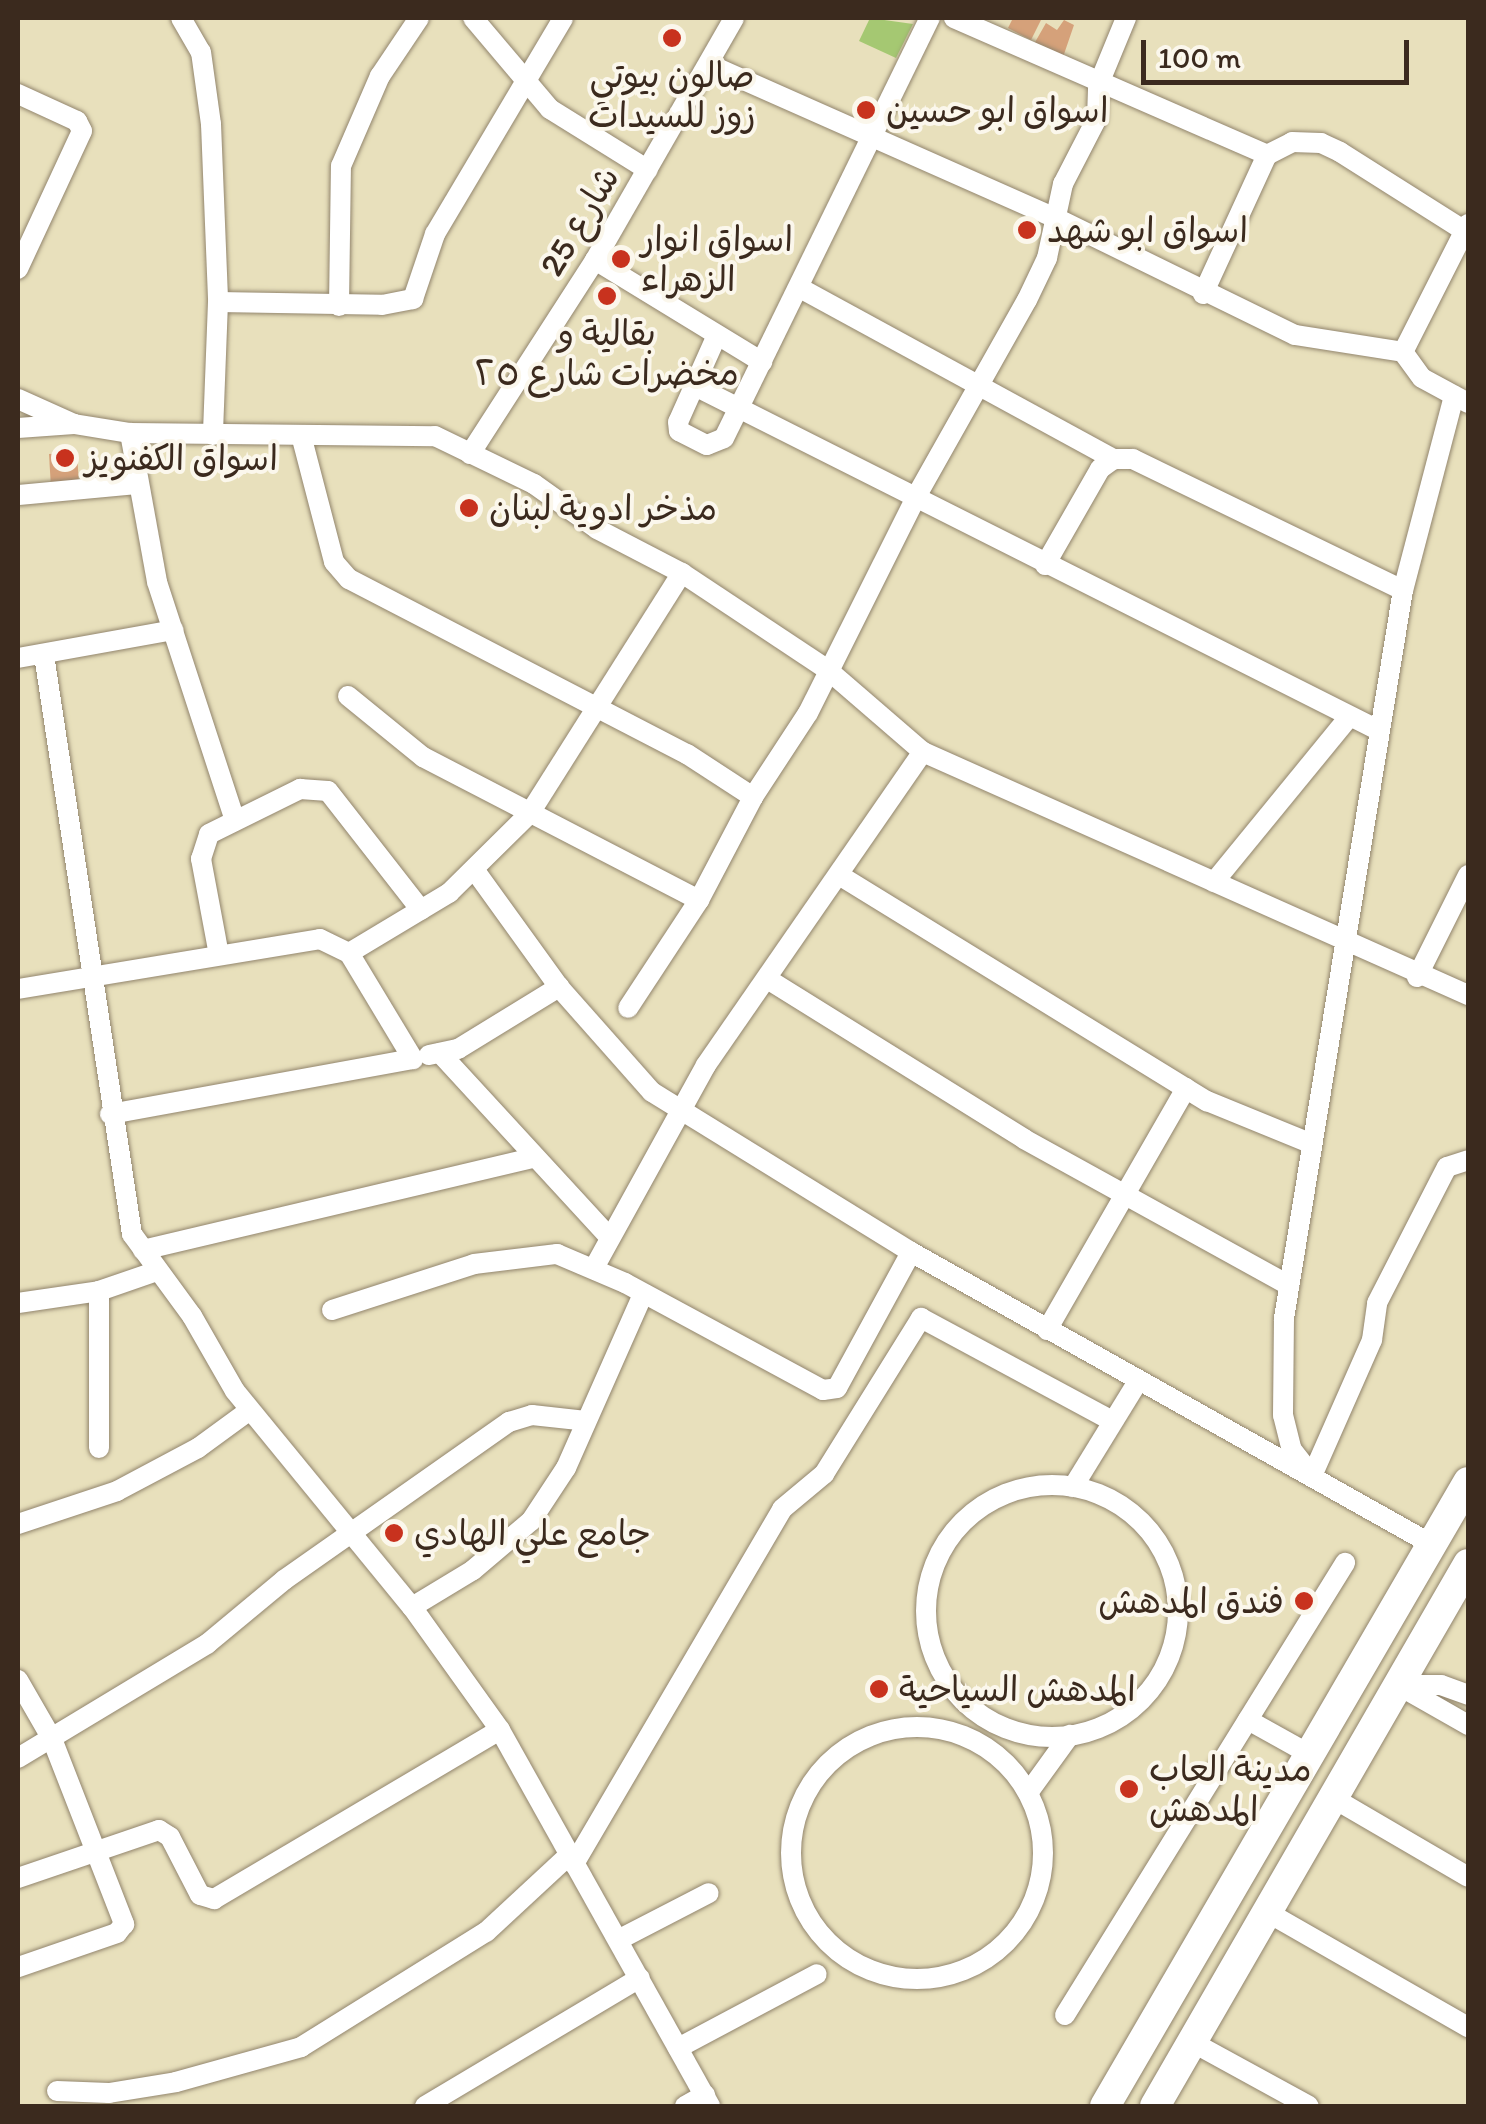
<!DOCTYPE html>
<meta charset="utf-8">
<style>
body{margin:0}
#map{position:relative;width:1486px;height:2124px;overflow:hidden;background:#e8e0bc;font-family:Itim,"Playpen Sans Arabic",sans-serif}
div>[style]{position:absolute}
.green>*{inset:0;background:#a5c872}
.building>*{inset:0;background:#d5a17a}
.roads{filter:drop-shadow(0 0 2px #92856d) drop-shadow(0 0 2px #92856d)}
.minor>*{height:20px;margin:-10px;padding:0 10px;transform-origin:10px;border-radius:10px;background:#fff}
.minor>.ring{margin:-10px;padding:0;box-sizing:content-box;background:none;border:20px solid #fff;border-radius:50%}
.highway>*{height:30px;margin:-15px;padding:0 15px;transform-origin:15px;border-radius:15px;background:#fff}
.dots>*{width:28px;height:28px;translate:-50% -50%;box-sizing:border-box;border:5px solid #fbf7ec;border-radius:50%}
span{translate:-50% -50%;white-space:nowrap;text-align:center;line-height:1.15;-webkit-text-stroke:8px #fbf7ec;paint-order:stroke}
.poi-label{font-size:35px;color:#3b2a1e}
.left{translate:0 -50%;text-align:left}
.right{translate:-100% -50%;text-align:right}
.street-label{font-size:35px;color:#3b2a1e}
.frame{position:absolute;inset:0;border:20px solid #3b2a1e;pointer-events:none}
.scale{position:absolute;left:1141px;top:40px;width:268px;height:45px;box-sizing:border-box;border:5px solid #3b2a1e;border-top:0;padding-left:12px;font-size:30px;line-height:35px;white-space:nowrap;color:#3b2a1e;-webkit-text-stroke:8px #fbf7ec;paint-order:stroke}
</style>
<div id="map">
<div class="green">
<div style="clip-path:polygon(870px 18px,913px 24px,896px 58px,859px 41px)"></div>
</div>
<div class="building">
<div style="clip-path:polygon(1013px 18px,1042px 18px,1031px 40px,1008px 28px)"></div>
<div style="clip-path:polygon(1064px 20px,1074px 25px,1062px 60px,1034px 44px,1046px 23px,1057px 30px)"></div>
<div style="clip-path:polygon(77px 452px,79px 486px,51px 488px,49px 454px)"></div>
</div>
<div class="roads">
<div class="minor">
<div style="left:181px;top:18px;width:39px;rotate:60deg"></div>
<div style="left:201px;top:52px;width:73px;rotate:82.1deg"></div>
<div style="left:211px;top:124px;width:178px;rotate:87.7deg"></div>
<div style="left:218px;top:302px;width:133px;rotate:92.2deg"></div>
<div style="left:473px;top:18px;width:119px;rotate:49.8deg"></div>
<div style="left:550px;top:109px;width:115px;rotate:31.9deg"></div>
<div style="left:954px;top:18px;width:342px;rotate:23.6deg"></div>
<div style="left:710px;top:65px;width:378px;rotate:23.9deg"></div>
<div style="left:1056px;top:218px;width:266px;rotate:26.1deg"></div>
<div style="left:1295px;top:335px;width:109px;rotate:8.9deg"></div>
<div style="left:18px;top:94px;width:65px;rotate:24.6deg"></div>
<div style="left:77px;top:121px;width:11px;rotate:63deg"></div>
<div style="left:82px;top:131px;width:152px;rotate:114.9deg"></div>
<div style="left:1468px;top:224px;width:144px;rotate:116.9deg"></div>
<div style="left:1403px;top:352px;width:32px;rotate:54deg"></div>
<div style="left:1422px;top:378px;width:52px;rotate:28.5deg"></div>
<div style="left:595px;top:260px;width:196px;rotate:31.4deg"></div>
<div style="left:800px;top:288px;width:358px;rotate:28.6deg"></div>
<div style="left:1203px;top:294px;width:153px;rotate:-65.3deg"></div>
<div style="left:1267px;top:155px;width:28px;rotate:-27deg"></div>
<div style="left:1292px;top:142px;width:29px;rotate:2deg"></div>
<div style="left:1321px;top:143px;width:21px;rotate:25deg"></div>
<div style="left:1340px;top:152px;width:151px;rotate:32.3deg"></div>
<div style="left:218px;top:302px;width:164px;rotate:1deg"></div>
<div style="left:382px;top:305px;width:32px;rotate:-11deg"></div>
<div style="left:413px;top:299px;width:69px;rotate:-71.3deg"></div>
<div style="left:435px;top:234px;width:251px;rotate:-59.3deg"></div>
<div style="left:339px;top:306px;width:140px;rotate:-89.2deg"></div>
<div style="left:341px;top:166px;width:98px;rotate:-66.6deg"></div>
<div style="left:380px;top:76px;width:70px;rotate:-56.1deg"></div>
<div style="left:717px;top:335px;width:95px;rotate:114.1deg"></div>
<div style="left:678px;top:422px;width:9px;rotate:84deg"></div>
<div style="left:679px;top:431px;width:31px;rotate:27deg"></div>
<div style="left:707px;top:445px;width:18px;rotate:-22deg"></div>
<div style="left:724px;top:438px;width:468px;rotate:-63.9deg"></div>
<div style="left:693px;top:385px;width:767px;rotate:26.73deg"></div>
<div style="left:1454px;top:396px;width:201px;rotate:104.7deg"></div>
<div style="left:1403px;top:590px;width:738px;rotate:99.28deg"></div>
<div style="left:1284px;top:1318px;width:97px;rotate:90.6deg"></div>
<div style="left:1283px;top:1415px;width:36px;rotate:76deg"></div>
<div style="left:1292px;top:1450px;width:33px;rotate:52deg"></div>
<div style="left:1312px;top:1476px;width:149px;rotate:-66.2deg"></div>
<div style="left:1372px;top:1340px;width:37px;rotate:-82deg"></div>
<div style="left:1377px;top:1303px;width:153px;rotate:-62.8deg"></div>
<div style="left:1447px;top:1167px;width:22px;rotate:-18deg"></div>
<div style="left:18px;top:399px;width:61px;rotate:24.1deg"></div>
<div style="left:74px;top:424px;width:57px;rotate:9.1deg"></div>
<div style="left:130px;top:433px;width:305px;rotate:0.6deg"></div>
<div style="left:435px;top:436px;width:110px;rotate:25.9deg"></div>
<div style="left:534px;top:484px;width:77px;rotate:35.5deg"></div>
<div style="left:597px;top:529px;width:96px;rotate:27.4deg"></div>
<div style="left:682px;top:573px;width:175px;rotate:33.6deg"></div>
<div style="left:828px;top:670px;width:125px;rotate:40.8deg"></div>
<div style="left:923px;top:752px;width:597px;rotate:24.03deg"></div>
<div style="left:18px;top:428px;width:56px;rotate:-4.1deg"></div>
<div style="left:130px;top:433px;width:151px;rotate:79.7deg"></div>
<div style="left:157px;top:582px;width:248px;rotate:71.9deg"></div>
<div style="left:301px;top:435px;width:131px;rotate:75.4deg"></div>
<div style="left:334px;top:562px;width:23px;rotate:49deg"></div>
<div style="left:349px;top:579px;width:381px;rotate:27.4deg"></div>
<div style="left:687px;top:754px;width:79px;rotate:33.1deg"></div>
<div style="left:470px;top:454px;width:231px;rotate:-57.2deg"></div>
<div style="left:595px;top:260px;width:279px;rotate:-60.1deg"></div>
<div style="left:18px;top:495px;width:120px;rotate:-5.3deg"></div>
<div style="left:1045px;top:565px;width:111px;rotate:-60.2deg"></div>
<div style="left:1100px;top:469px;width:17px;rotate:-36deg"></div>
<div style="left:1114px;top:459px;width:19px"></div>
<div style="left:1133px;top:459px;width:300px;rotate:25.9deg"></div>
<div style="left:44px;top:655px;width:586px;rotate:81.36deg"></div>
<div style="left:132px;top:1234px;width:102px;rotate:53.8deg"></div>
<div style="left:192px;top:1316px;width:86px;rotate:60.2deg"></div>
<div style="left:235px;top:1391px;width:279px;rotate:50.7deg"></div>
<div style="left:412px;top:1607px;width:151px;rotate:54.4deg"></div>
<div style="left:500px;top:1730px;width:431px;rotate:60.8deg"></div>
<div style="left:18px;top:658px;width:158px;rotate:-10.2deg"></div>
<div style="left:348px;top:696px;width:97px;rotate:39.1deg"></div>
<div style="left:423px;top:757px;width:311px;rotate:27.4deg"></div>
<div style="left:699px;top:900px;width:129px;rotate:123.3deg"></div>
<div style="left:476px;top:872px;width:142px;rotate:54.2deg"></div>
<div style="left:559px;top:987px;width:140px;rotate:48.5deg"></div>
<div style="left:652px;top:1092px;width:304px;rotate:31.7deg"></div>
<div style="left:911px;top:1252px;width:599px;rotate:29.31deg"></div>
<div style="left:839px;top:875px;width:432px;rotate:31.6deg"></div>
<div style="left:1207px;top:1101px;width:111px;rotate:22.2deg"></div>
<div style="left:1214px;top:882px;width:213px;rotate:-50.7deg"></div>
<div style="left:699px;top:900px;width:116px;rotate:-62.3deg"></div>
<div style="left:753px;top:797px;width:100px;rotate:-56.8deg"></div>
<div style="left:808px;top:713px;width:244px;rotate:-63.4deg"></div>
<div style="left:917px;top:495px;width:224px;rotate:-60.6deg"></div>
<div style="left:1027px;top:300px;width:47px;rotate:-64.5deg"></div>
<div style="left:1047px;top:258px;width:76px;rotate:-77.8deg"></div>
<div style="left:1063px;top:184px;width:74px;rotate:-62.7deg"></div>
<div style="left:1097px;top:118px;width:32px;rotate:-88deg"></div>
<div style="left:1098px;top:86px;width:74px;rotate:-67.6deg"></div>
<div style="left:349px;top:953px;width:117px;rotate:-31deg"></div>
<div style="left:449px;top:893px;width:114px;rotate:-44.6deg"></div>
<div style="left:530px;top:813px;width:284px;rotate:-57.7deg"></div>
<div style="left:219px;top:955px;width:98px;rotate:-100.6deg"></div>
<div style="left:201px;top:859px;width:26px;rotate:-72deg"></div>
<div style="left:209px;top:834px;width:102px;rotate:-26.3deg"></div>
<div style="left:300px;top:789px;width:28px;rotate:4deg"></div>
<div style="left:328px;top:791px;width:151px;rotate:52deg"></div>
<div style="left:1417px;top:977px;width:114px;rotate:-63.4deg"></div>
<div style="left:769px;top:980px;width:301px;rotate:31.9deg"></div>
<div style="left:1024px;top:1139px;width:303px;rotate:28.9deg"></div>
<div style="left:18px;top:989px;width:306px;rotate:-9.4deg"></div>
<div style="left:320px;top:939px;width:32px;rotate:26deg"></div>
<div style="left:349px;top:953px;width:124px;rotate:58.9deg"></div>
<div style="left:413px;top:1059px;width:308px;rotate:169.7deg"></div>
<div style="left:440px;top:1053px;width:251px;rotate:47.4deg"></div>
<div style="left:429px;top:1055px;width:30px;rotate:-12deg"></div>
<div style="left:458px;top:1049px;width:119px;rotate:-31.5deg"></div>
<div style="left:143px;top:1250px;width:401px;rotate:-13.3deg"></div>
<div style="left:594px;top:1268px;width:232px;rotate:-61.1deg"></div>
<div style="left:706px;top:1065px;width:381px;rotate:-55.3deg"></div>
<div style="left:99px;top:1291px;width:157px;rotate:90deg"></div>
<div style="left:18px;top:1303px;width:82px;rotate:-8.4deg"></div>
<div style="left:99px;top:1291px;width:61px;rotate:-19deg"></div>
<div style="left:332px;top:1310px;width:149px;rotate:-17.9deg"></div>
<div style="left:474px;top:1264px;width:84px;rotate:-6.9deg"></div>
<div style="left:557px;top:1254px;width:74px;rotate:23.1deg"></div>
<div style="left:625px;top:1283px;width:225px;rotate:28.4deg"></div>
<div style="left:823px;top:1390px;width:14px;rotate:-8deg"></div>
<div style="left:837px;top:1388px;width:155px;rotate:-61.4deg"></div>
<div style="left:1047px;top:1330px;width:279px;rotate:-60.1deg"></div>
<div class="ring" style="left:926px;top:1485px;width:232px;height:232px"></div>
<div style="left:1073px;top:1487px;width:122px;rotate:-58.4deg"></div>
<div style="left:18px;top:1524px;width:104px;rotate:-18.4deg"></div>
<div style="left:117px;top:1491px;width:92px;rotate:-28deg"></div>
<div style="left:198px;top:1448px;width:64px;rotate:-36.2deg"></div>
<div style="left:412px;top:1607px;width:71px;rotate:-31.2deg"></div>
<div style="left:473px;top:1570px;width:76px;rotate:-40.2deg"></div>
<div style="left:531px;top:1521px;width:64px;rotate:-56.6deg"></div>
<div style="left:566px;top:1468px;width:190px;rotate:-66.1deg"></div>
<div style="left:18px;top:1680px;width:68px;rotate:60deg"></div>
<div style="left:52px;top:1739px;width:199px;rotate:68.7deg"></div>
<div style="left:124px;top:1924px;width:11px;rotate:128deg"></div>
<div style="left:117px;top:1933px;width:105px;rotate:161deg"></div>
<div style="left:1398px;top:1685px;width:81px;rotate:29.7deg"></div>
<div style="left:1398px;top:1685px;width:43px"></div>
<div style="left:1441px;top:1685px;width:29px;rotate:20deg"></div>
<div style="left:1248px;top:1720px;width:72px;rotate:29.1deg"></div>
<div class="ring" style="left:791px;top:1727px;width:232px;height:232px"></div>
<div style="left:18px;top:1758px;width:221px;rotate:-31.1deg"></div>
<div style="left:207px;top:1644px;width:100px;rotate:-39.7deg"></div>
<div style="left:284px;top:1580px;width:275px;rotate:-35.1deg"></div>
<div style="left:509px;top:1422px;width:24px;rotate:-17deg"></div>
<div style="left:532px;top:1415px;width:54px;rotate:6.3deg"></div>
<div style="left:1028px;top:1793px;width:72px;rotate:-54.1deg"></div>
<div style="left:1333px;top:1798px;width:156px;rotate:30.3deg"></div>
<div style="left:574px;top:1864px;width:411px;rotate:-59.6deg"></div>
<div style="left:782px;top:1509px;width:55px;rotate:-39.8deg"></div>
<div style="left:824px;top:1474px;width:184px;rotate:-58.1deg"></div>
<div style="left:921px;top:1318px;width:217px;rotate:28.3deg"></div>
<div style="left:18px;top:1878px;width:149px;rotate:-18.8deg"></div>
<div style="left:159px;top:1830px;width:13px;rotate:32deg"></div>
<div style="left:170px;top:1837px;width:65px;rotate:62.7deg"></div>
<div style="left:200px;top:1895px;width:15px;rotate:16deg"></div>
<div style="left:214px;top:1899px;width:332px;rotate:-30.6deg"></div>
<div style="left:1267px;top:1912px;width:232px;rotate:29.8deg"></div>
<div style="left:618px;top:1940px;width:102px;rotate:-27.3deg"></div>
<div style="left:1065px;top:2015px;width:532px;rotate:-58.22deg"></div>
<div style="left:1192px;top:2042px;width:133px;rotate:28.7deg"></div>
<div style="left:678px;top:2048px;width:157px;rotate:-28deg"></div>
<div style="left:57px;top:2091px;width:52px;rotate:2.2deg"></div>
<div style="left:109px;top:2093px;width:68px;rotate:-9.3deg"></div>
<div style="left:176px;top:2082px;width:130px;rotate:-15.6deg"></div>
<div style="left:301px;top:2047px;width:218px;rotate:-31.9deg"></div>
<div style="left:486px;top:1932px;width:112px;rotate:-42.8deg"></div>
<div style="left:425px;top:2106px;width:250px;rotate:-30.8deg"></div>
<div style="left:685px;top:2106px;width:23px;rotate:-29deg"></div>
</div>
<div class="highway">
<div style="left:1105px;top:2106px;width:722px;rotate:-59.81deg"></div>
<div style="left:1155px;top:2106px;width:626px;rotate:-59.99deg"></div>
</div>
</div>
<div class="dots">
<div style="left:672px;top:38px;background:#c8321e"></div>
<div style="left:866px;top:110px;background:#c8321e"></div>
<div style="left:1027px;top:230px;background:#c8321e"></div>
<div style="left:621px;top:259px;background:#c8321e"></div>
<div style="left:607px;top:296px;background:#c8321e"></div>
<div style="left:65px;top:458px;background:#c8321e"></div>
<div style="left:469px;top:508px;background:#c8321e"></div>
<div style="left:394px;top:1533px;background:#c8321e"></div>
<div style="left:1304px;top:1601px;background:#c8321e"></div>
<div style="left:879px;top:1689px;background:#c8321e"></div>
<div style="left:1129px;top:1789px;background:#c8321e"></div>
</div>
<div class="poi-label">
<span style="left:672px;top:95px">صالون بيوتي<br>زوز للسيدات</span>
<span class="left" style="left:886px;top:110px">اسواق ابو حسين</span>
<span class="left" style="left:1047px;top:230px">اسواق ابو شهد</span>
<span class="left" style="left:641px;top:259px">اسواق انوار<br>الزهراء</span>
<span style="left:607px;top:353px">بقالية و<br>مخضرات شارع ٢٥</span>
<span class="left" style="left:85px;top:458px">اسواق الكفنويز</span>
<span class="left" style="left:489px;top:508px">مذخر ادوية لبنان</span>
<span class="left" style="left:414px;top:1533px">جامع علي الهادي</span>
<span class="right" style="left:1284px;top:1601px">فندق المدهش</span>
<span class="left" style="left:899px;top:1689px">المدهش السياحية</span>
<span class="left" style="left:1149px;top:1789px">مدينة العاب<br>المدهش</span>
</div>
<div class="street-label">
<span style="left:579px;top:221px;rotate:-59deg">شارع 25</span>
</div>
<div class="frame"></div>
<div class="scale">100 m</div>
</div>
